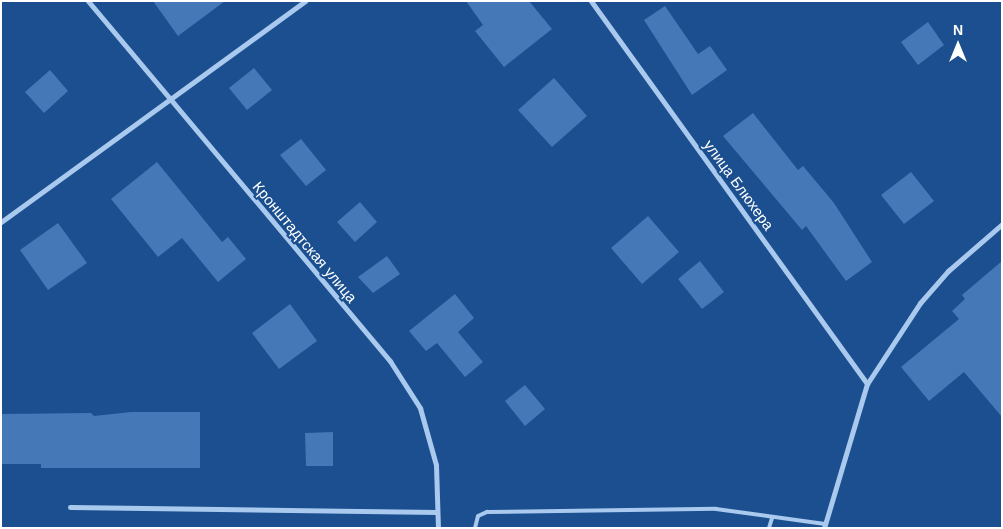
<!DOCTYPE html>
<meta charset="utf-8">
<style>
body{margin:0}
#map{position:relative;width:1003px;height:529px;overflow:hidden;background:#1b4f8f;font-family:Helvetica,sans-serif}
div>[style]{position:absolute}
.building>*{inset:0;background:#4478b7}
.service>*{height:4px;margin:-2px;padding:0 2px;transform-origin:2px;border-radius:2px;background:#a9c9ee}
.minor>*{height:5px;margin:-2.5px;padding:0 2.5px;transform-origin:2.5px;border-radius:2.5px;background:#a9c9ee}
span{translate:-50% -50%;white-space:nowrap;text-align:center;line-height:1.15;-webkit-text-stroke:4px #1b4f8f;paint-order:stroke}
.street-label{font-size:15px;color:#fff}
.frame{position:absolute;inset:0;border:2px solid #fff;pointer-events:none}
.north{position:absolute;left:933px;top:20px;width:50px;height:50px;-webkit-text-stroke:4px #1b4f8f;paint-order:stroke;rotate:0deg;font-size:14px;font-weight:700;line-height:20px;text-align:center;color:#fff}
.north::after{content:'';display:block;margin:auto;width:18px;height:22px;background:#fff;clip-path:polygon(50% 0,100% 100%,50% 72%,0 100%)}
</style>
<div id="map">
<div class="building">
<div style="clip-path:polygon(153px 1px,225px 1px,178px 36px)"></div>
<div style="clip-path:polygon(466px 1px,529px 1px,552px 29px,504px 67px,475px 31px,483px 25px)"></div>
<div style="clip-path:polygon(665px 6px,698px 54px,710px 46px,727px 70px,692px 95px,644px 20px)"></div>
<div style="clip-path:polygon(928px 22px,944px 45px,918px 65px,901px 42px)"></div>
<div style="clip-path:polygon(254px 68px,272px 90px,247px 110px,229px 88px)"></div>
<div style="clip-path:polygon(50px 70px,68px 91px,44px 113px,25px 92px)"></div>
<div style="clip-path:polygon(554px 78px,587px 116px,552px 147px,518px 110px)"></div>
<div style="clip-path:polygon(753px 113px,798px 170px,803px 166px,834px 203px,872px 262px,846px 281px,806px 226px,802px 230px,723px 136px)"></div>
<div style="clip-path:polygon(301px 139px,326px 170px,306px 186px,280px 155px)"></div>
<div style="clip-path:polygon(157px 162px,222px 242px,228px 237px,246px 259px,218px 282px,182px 238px,158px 257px,111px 199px)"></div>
<div style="clip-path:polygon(911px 172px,934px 201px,904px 224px,881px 195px)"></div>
<div style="clip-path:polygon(360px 202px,377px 222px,355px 242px,337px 222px)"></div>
<div style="clip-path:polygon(648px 216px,679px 252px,642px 284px,611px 248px)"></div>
<div style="clip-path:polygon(58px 223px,87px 263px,48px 290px,20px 250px)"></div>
<div style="clip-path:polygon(387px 256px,400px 274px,373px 293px,358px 277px)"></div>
<div style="clip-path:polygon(700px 261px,724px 292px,702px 309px,678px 279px)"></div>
<div style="clip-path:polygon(1002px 261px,1002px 417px,964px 372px,929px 401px,901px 367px,959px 319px,952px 311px,965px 299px,962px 295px)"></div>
<div style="clip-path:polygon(455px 294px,474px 318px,458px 332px,483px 362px,465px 377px,437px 343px,426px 351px,409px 331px)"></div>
<div style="clip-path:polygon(290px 304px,317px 341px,279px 369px,252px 333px)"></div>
<div style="clip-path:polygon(525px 385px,545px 409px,525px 426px,505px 401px)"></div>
<div style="clip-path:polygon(131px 412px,200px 412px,200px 468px,41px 468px,41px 464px,1px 464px,1px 414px,91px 413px,94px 416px)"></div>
<div style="clip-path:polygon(333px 432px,333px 466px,306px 466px,305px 433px)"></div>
</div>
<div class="service">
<div style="left:475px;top:528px;width:12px;rotate:-76deg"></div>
<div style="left:478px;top:516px;width:10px;rotate:-24deg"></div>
<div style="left:487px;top:512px;width:229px;rotate:-0.8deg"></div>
<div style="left:716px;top:509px;width:110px;rotate:7.8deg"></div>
<div style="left:769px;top:528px;width:10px;rotate:-73deg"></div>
</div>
<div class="minor">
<div style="left:88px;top:1px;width:470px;rotate:50deg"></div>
<div style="left:390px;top:361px;width:56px;rotate:57.4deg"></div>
<div style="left:420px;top:408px;width:59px;rotate:74.3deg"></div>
<div style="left:436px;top:465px;width:63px;rotate:88.2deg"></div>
<div style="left:591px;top:1px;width:472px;rotate:54.2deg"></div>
<div style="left:1px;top:222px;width:376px;rotate:-36deg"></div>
<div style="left:70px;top:507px;width:367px;rotate:0.8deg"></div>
<div style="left:824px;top:528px;width:150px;rotate:-73.4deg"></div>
<div style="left:867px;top:384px;width:97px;rotate:-56.8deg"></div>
<div style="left:920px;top:303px;width:43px;rotate:-48.8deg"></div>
<div style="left:948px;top:271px;width:72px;rotate:-41deg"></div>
</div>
<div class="street-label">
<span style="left:739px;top:185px;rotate:54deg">улица Блюхера</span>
<span style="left:305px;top:242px;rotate:50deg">Кронштадтская улица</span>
</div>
<div class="frame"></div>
<div class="north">N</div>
</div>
